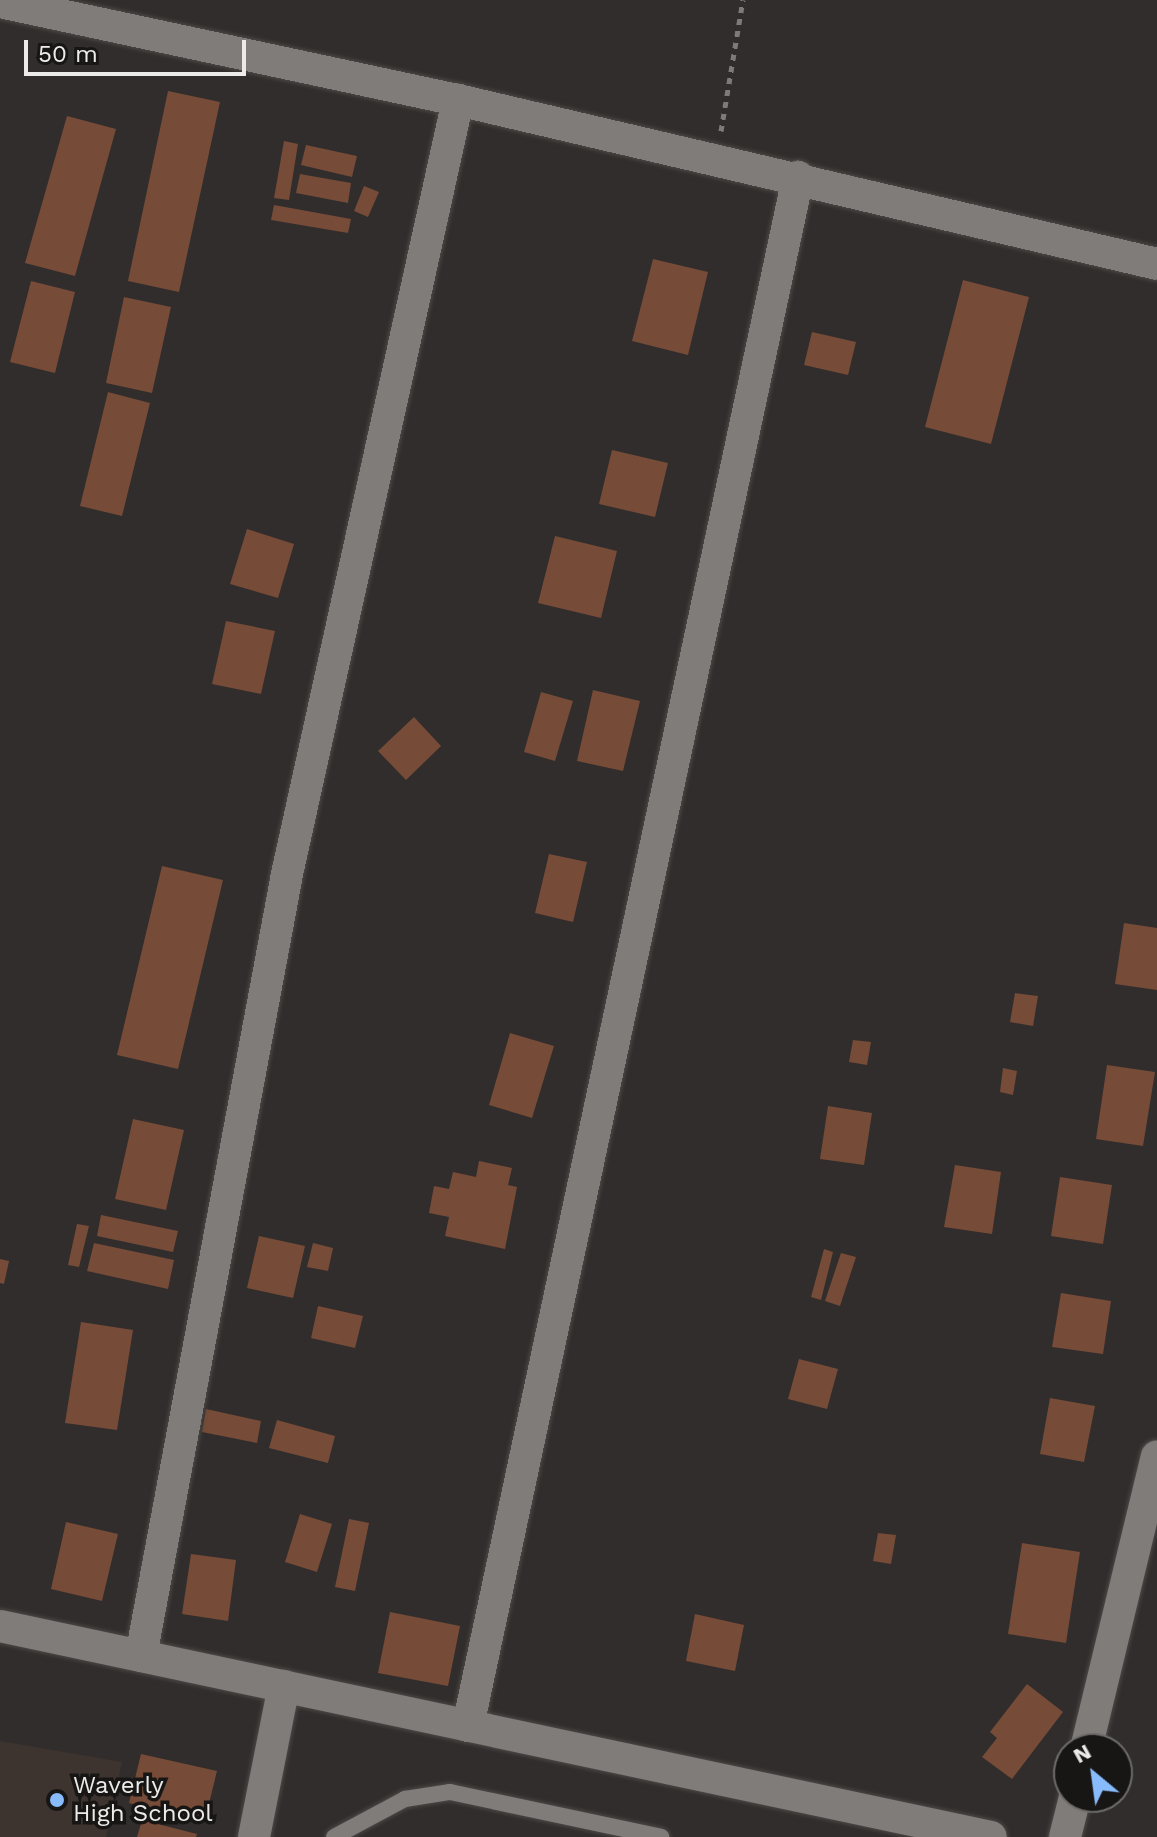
<!DOCTYPE html>
<style>
body{margin:0}
#map{position:relative;width:1157px;height:1837px;overflow:hidden;background:#312d2c;font-family:"Work Sans",sans-serif}
div>[style]{position:absolute}
.built>*{inset:0;background:#3d342f}
.building>*{inset:0;background:#764b37}
.path>*{height:5px;margin-top:-2.5px;transform-origin:0;background:repeating-linear-gradient(90deg,#7d7a79 0 6px,transparent 0 12px)}
.roads{filter:drop-shadow(0 0 2px #4c4947) drop-shadow(0 0 2px #4c4947)}
.lane>*{height:16px;margin:-8px;padding:0 8px;transform-origin:8px;border-radius:8px;background:#807c7a}
.street>*{height:32px;margin:-16px;padding:0 16px;transform-origin:16px;border-radius:16px;background:#807c7a}
.dots>*{width:22px;height:22px;translate:-50% -50%;box-sizing:border-box;border:4px solid #181615;border-radius:50%}
span{translate:-50% -50%;white-space:nowrap;text-align:center;line-height:1.15;-webkit-text-stroke:7px #181615;paint-order:stroke}
.poi-label{font-size:24px;color:#edebea}
.left{translate:0 -50%;text-align:left}
.north{position:absolute;left:1053px;top:1733px;width:80px;height:80px;box-sizing:border-box;background:#181615;border:2px solid #6d6b6a;border-radius:50%;rotate:331deg;font-size:22px;font-weight:700;line-height:32px;text-align:center;color:#edebea}
.north::after{content:'';display:block;margin:auto;width:28px;height:36px;background:#87bbfb;clip-path:polygon(50% 0,100% 100%,50% 72%,0 100%)}
.scale{position:absolute;left:24px;top:40px;width:222px;height:36px;box-sizing:border-box;border:4px solid #edebea;border-top:0;padding-left:10px;font-size:24px;line-height:28px;white-space:nowrap;color:#edebea;-webkit-text-stroke:6px #181615;paint-order:stroke}
</style>
<div id="map">
<div class="built">
<div style="clip-path:polygon(0 1741px,122px 1762px,106px 1837px,0 1837px)"></div>
</div>
<div class="building">
<div style="clip-path:polygon(168px 91px,220px 102px,179px 292px,128px 281px)"></div>
<div style="clip-path:polygon(67px 116px,116px 129px,75px 276px,25px 263px)"></div>
<div style="clip-path:polygon(284px 141px,298px 144px,289px 200px,274px 198px)"></div>
<div style="clip-path:polygon(306px 145px,357px 156px,352px 177px,301px 165px)"></div>
<div style="clip-path:polygon(300px 174px,351px 183px,348px 203px,296px 193px)"></div>
<div style="clip-path:polygon(364px 186px,379px 192px,368px 217px,354px 211px)"></div>
<div style="clip-path:polygon(274px 205px,351px 219px,348px 233px,271px 220px)"></div>
<div style="clip-path:polygon(653px 259px,708px 272px,688px 355px,632px 341px)"></div>
<div style="clip-path:polygon(963px 280px,1029px 297px,991px 444px,925px 427px)"></div>
<div style="clip-path:polygon(31px 281px,75px 292px,55px 373px,10px 362px)"></div>
<div style="clip-path:polygon(124px 297px,171px 307px,152px 393px,106px 383px)"></div>
<div style="clip-path:polygon(812px 332px,856px 342px,848px 375px,804px 365px)"></div>
<div style="clip-path:polygon(108px 392px,150px 403px,122px 516px,80px 506px)"></div>
<div style="clip-path:polygon(612px 450px,668px 463px,655px 517px,599px 504px)"></div>
<div style="clip-path:polygon(247px 529px,294px 544px,278px 598px,230px 584px)"></div>
<div style="clip-path:polygon(555px 536px,617px 551px,601px 618px,538px 603px)"></div>
<div style="clip-path:polygon(226px 621px,275px 631px,261px 694px,212px 684px)"></div>
<div style="clip-path:polygon(593px 690px,640px 701px,623px 771px,577px 761px)"></div>
<div style="clip-path:polygon(541px 692px,573px 701px,555px 761px,524px 752px)"></div>
<div style="clip-path:polygon(414px 717px,441px 746px,406px 780px,378px 751px)"></div>
<div style="clip-path:polygon(549px 854px,587px 862px,573px 922px,535px 913px)"></div>
<div style="clip-path:polygon(162px 866px,223px 880px,178px 1069px,117px 1055px)"></div>
<div style="clip-path:polygon(1124px 923px,1157px 928px,1157px 990px,1115px 984px)"></div>
<div style="clip-path:polygon(1015px 993px,1038px 996px,1033px 1026px,1010px 1022px)"></div>
<div style="clip-path:polygon(510px 1033px,554px 1046px,532px 1118px,489px 1105px)"></div>
<div style="clip-path:polygon(853px 1040px,871px 1042px,867px 1065px,849px 1062px)"></div>
<div style="clip-path:polygon(1107px 1065px,1155px 1072px,1143px 1146px,1096px 1139px)"></div>
<div style="clip-path:polygon(1003px 1068px,1017px 1071px,1013px 1095px,1000px 1092px)"></div>
<div style="clip-path:polygon(828px 1106px,872px 1113px,864px 1165px,820px 1159px)"></div>
<div style="clip-path:polygon(133px 1119px,184px 1130px,166px 1210px,115px 1199px)"></div>
<div style="clip-path:polygon(479px 1161px,512px 1168px,508px 1185px,517px 1187px,505px 1249px,445px 1236px,449px 1217px,429px 1213px,434px 1186px,449px 1189px,453px 1172px,476px 1177px)"></div>
<div style="clip-path:polygon(955px 1165px,1001px 1172px,992px 1234px,944px 1227px)"></div>
<div style="clip-path:polygon(1060px 1177px,1112px 1185px,1103px 1244px,1051px 1236px)"></div>
<div style="clip-path:polygon(101px 1215px,178px 1231px,173px 1252px,97px 1236px)"></div>
<div style="clip-path:polygon(77px 1224px,89px 1226px,79px 1267px,68px 1265px)"></div>
<div style="clip-path:polygon(259px 1236px,305px 1246px,293px 1298px,247px 1288px)"></div>
<div style="clip-path:polygon(94px 1243px,174px 1260px,168px 1289px,87px 1271px)"></div>
<div style="clip-path:polygon(313px 1243px,333px 1248px,328px 1271px,307px 1267px)"></div>
<div style="clip-path:polygon(824px 1249px,833px 1252px,821px 1300px,811px 1297px)"></div>
<div style="clip-path:polygon(841px 1253px,856px 1257px,840px 1306px,825px 1301px)"></div>
<div style="clip-path:polygon(0 1259px,9px 1261px,4px 1284px,0 1283px)"></div>
<div style="clip-path:polygon(1061px 1293px,1111px 1301px,1103px 1354px,1052px 1347px)"></div>
<div style="clip-path:polygon(318px 1306px,363px 1316px,355px 1348px,311px 1338px)"></div>
<div style="clip-path:polygon(81px 1322px,133px 1330px,117px 1430px,65px 1423px)"></div>
<div style="clip-path:polygon(799px 1359px,838px 1369px,827px 1409px,788px 1399px)"></div>
<div style="clip-path:polygon(1050px 1398px,1095px 1406px,1084px 1462px,1040px 1454px)"></div>
<div style="clip-path:polygon(206px 1409px,261px 1421px,257px 1443px,202px 1432px)"></div>
<div style="clip-path:polygon(277px 1420px,335px 1436px,328px 1463px,269px 1448px)"></div>
<div style="clip-path:polygon(300px 1514px,332px 1524px,317px 1572px,285px 1562px)"></div>
<div style="clip-path:polygon(349px 1519px,369px 1523px,355px 1591px,335px 1587px)"></div>
<div style="clip-path:polygon(66px 1522px,118px 1534px,102px 1601px,51px 1589px)"></div>
<div style="clip-path:polygon(878px 1533px,896px 1535px,891px 1564px,873px 1561px)"></div>
<div style="clip-path:polygon(1022px 1543px,1080px 1552px,1066px 1643px,1008px 1634px)"></div>
<div style="clip-path:polygon(191px 1554px,236px 1560px,228px 1621px,182px 1614px)"></div>
<div style="clip-path:polygon(390px 1612px,460px 1626px,448px 1686px,378px 1673px)"></div>
<div style="clip-path:polygon(695px 1614px,744px 1625px,735px 1671px,686px 1661px)"></div>
<div style="clip-path:polygon(1027px 1684px,1063px 1712px,1012px 1779px,982px 1757px,997px 1738px,990px 1732px)"></div>
<div style="clip-path:polygon(141px 1754px,217px 1771px,205px 1820px,129px 1803px)"></div>
<div style="clip-path:polygon(142px 1820px,197px 1834px,196px 1837px,137px 1837px)"></div>
</div>
<div class="path">
<div style="left:721px;top:131px;width:133px;rotate:-80.5deg"></div>
</div>
<div class="roads">
<div class="lane">
<div style="left:334px;top:1837px;width:81px;rotate:-28.2deg"></div>
<div style="left:405px;top:1799px;width:46px;rotate:-8.8deg"></div>
<div style="left:450px;top:1792px;width:216px;rotate:12deg"></div>
</div>
<div class="street">
<div style="left:0;top:2px;width:468px;rotate:12.1deg"></div>
<div style="left:458px;top:100px;width:718px;rotate:13.2deg"></div>
<div style="left:0;top:1626px;width:1013px;rotate:12.02deg"></div>
<div style="left:141px;top:1656px;width:796px;rotate:-79.42deg"></div>
<div style="left:287px;top:874px;width:793px;rotate:-77.54deg"></div>
<div style="left:468px;top:1726px;width:1584px;rotate:-77.97deg"></div>
<div style="left:1086px;top:1749px;width:301px;rotate:-76.4deg"></div>
<div style="left:254px;top:1837px;width:154px;rotate:-78.8deg"></div>
<div style="left:1065px;top:1837px;width:41px;rotate:-76deg"></div>
</div>
</div>
<div class="dots">
<div style="left:57px;top:1800px;background:#87bbfb"></div>
</div>
<div class="poi-label">
<span class="left" style="left:73px;top:1800px">Waverly<br>High School</span>
</div>
<div class="north">N</div>
<div class="scale">50 m</div>
</div>
